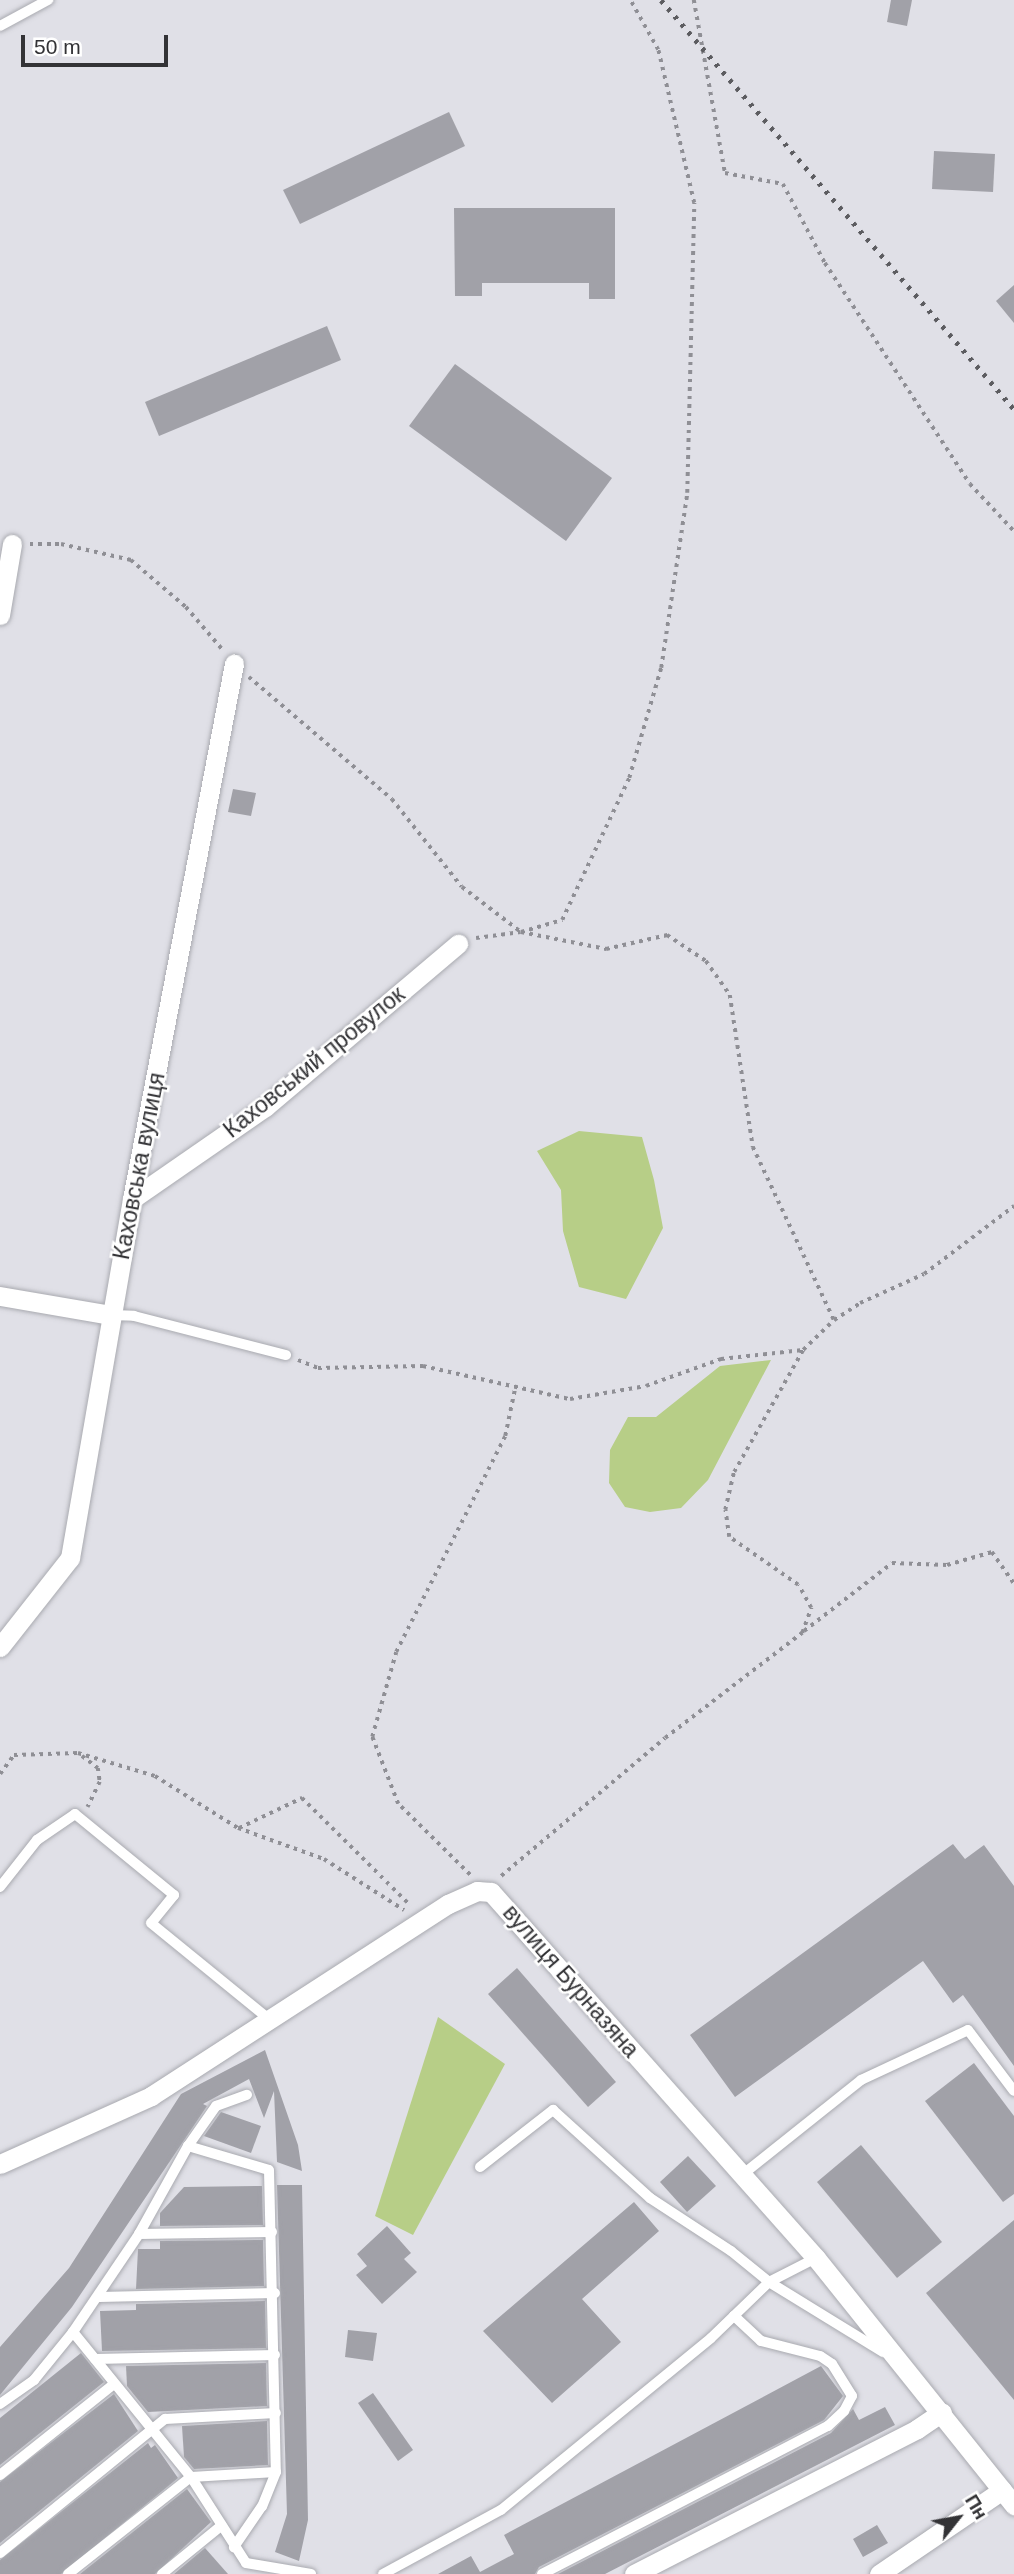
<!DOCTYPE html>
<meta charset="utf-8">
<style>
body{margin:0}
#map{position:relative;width:1014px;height:2574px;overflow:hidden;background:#e0e0e7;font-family:Helvetica,sans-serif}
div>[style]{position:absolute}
.green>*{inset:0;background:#b7ce87}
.building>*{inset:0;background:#a1a1a8}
.path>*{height:3.5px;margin-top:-1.75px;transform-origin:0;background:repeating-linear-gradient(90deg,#8f8f95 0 3.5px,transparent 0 8.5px)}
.roads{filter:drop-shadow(0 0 2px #a9aab0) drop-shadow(0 0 2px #a9aab0)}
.lane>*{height:10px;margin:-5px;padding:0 5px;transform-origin:5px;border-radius:5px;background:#fff}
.street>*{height:19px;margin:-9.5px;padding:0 9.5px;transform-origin:9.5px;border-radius:9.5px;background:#fff}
.rail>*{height:5px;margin-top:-2.5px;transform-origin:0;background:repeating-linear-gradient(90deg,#5c5c60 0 3.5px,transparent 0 10.5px)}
span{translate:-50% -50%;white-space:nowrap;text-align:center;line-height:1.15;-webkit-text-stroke:5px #fff;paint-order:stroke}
.street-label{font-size:23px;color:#333336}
.north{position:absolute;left:923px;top:2483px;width:70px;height:70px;-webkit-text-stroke:5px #fff;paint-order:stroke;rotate:59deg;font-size:19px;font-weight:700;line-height:28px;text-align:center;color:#333336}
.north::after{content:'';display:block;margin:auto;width:24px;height:32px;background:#333336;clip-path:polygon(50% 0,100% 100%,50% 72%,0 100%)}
.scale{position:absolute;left:21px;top:35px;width:147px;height:32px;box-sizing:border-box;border:4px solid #333336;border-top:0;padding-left:9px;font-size:21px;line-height:24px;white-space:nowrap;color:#333336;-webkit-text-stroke:5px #fff;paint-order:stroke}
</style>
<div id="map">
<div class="green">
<div style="clip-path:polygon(579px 1131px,642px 1137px,654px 1180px,663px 1228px,626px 1299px,579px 1287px,563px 1231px,561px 1190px,537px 1151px)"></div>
<div style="clip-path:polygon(771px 1360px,708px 1480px,681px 1508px,650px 1512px,625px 1507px,609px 1483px,610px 1450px,628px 1417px,656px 1417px,720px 1366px)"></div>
<div style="clip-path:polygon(438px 2017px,505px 2064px,413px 2235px,375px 2216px)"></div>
</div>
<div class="building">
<div style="clip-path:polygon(891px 0,912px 0,907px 26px,887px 22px)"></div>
<div style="clip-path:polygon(449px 112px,465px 146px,300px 224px,283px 190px)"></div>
<div style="clip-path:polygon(934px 151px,995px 154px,993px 192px,932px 189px)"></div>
<div style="clip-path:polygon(454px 208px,615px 208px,615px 299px,589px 299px,589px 283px,482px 283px,482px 296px,455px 296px)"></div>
<div style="clip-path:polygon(1014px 285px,1014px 323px,996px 301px)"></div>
<div style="clip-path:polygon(327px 326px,341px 360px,159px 436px,145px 402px)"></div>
<div style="clip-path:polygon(455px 364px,612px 478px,566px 541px,409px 426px)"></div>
<div style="clip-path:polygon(233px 789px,256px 793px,251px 816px,228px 812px)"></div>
<div style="clip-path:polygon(953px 1844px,965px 1859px,984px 1845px,1014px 1886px,1014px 2066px,963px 1995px,953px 2003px,923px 1961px,735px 2097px,690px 2035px)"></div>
<div style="clip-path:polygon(517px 1968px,616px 2082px,588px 2107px,488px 1994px)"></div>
<div style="clip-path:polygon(265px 2050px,298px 2145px,302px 2171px,277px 2162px,274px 2091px,264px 2118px,249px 2079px,203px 2104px,207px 2106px,72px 2307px,0 2395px,0 2347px,69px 2268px,181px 2094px)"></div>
<div style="clip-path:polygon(974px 2063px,1014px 2116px,1014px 2194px,1003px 2202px,925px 2101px)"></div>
<div style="clip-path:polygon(221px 2112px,261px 2126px,251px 2153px,204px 2136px)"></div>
<div style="clip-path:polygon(861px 2145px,942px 2242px,897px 2278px,817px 2182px)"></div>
<div style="clip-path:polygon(688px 2156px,716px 2186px,687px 2212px,660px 2182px)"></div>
<div style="clip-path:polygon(277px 2185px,302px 2185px,308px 2520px,299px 2561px,275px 2552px,287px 2514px)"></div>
<div style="clip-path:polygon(262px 2186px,263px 2225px,160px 2226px,160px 2213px,184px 2187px)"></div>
<div style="clip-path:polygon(634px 2202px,659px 2231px,582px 2299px,621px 2342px,552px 2403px,483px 2331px)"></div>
<div style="clip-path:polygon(1014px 2220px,1014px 2400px,926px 2293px)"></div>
<div style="clip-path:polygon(387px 2226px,411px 2253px,404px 2259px,417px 2272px,382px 2304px,356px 2275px,367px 2266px,357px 2254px)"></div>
<div style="clip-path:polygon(263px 2240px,264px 2286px,136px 2289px,138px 2249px,160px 2249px,160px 2241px)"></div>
<div style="clip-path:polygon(265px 2301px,266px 2348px,102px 2351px,100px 2311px,136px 2310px,136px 2304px)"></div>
<div style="clip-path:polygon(348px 2330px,377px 2333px,373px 2361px,345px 2357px)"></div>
<div style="clip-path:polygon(81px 2353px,104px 2382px,0 2465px,0 2418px)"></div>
<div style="clip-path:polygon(266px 2363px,267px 2406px,148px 2412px,127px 2386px,126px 2366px)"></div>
<div style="clip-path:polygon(821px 2366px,843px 2396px,824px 2420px,539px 2567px,535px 2574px,438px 2574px,471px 2556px,480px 2572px,514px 2554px,504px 2535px)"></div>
<div style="clip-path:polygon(373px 2393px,413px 2450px,398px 2461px,358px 2403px)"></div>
<div style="clip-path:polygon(114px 2394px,138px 2431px,0 2543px,0 2482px)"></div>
<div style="clip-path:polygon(885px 2407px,895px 2425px,605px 2574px,558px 2574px,831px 2433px,853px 2409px,859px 2420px)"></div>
<div style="clip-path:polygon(267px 2421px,268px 2465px,194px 2469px,184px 2457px,182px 2426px)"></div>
<div style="clip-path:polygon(148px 2443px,151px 2448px,155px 2445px,178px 2478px,61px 2574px,0 2574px,0 2560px)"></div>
<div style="clip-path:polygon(187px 2489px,211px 2522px,155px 2574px,80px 2574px)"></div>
<div style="clip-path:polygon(877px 2525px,888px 2543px,863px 2557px,853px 2539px)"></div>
<div style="clip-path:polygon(205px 2548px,228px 2574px,174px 2574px)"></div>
</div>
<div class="path">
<div style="left:694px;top:0;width:176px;rotate:79.8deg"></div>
<div style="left:725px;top:173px;width:59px;rotate:10.7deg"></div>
<div style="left:783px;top:184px;width:89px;rotate:62deg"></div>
<div style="left:825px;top:263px;width:264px;rotate:56.7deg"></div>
<div style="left:970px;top:484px;width:64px;rotate:46.9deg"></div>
<div style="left:30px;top:544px;width:31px"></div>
<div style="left:61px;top:544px;width:72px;rotate:12.9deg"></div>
<div style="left:131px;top:560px;width:72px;rotate:40.5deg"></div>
<div style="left:186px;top:607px;width:55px;rotate:49.4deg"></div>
<div style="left:249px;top:677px;width:188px;rotate:40.5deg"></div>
<div style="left:392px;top:799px;width:112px;rotate:51.5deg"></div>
<div style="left:462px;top:887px;width:74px;rotate:37.3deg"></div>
<div style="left:521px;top:932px;width:87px;rotate:11.3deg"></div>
<div style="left:606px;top:949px;width:63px;rotate:-12.9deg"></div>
<div style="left:667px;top:935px;width:47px;rotate:33.7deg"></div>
<div style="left:706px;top:961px;width:42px;rotate:54.8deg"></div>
<div style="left:730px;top:995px;width:154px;rotate:81.4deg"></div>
<div style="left:753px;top:1147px;width:191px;rotate:64.9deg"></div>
<div style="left:476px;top:938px;width:45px;rotate:-7.6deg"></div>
<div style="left:521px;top:932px;width:43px;rotate:-16.3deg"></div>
<div style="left:562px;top:920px;width:157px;rotate:-64.7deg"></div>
<div style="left:629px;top:778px;width:115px;rotate:-73.8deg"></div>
<div style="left:661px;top:668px;width:177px;rotate:-81.5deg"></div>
<div style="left:687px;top:493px;width:290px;rotate:-88.6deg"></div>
<div style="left:694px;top:203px;width:157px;rotate:-103.2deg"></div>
<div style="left:658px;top:50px;width:57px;rotate:-119.2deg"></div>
<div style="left:298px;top:1360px;width:22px;rotate:22deg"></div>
<div style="left:318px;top:1368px;width:105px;rotate:-1.1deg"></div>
<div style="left:423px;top:1366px;width:151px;rotate:12.7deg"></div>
<div style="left:570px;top:1399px;width:77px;rotate:-9.7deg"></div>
<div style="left:646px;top:1386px;width:80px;rotate:-19.8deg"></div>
<div style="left:721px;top:1359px;width:82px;rotate:-6.3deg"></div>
<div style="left:804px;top:1631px;width:111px;rotate:-37.7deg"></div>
<div style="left:892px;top:1563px;width:55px;rotate:2.1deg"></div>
<div style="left:947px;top:1565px;width:47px;rotate:-16.1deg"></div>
<div style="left:992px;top:1552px;width:38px;rotate:55deg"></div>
<div style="left:82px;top:1756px;width:20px;rotate:37deg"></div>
<div style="left:98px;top:1768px;width:14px;rotate:82deg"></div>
<div style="left:100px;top:1782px;width:28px;rotate:116deg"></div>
<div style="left:0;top:1774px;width:24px;rotate:-54deg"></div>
<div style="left:14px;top:1755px;width:64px;rotate:-1.8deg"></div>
<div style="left:78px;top:1753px;width:80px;rotate:16.6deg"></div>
<div style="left:155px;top:1776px;width:98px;rotate:32.1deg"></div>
<div style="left:238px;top:1828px;width:91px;rotate:19.8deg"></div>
<div style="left:324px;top:1859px;width:95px;rotate:32.5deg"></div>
<div style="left:239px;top:1828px;width:70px;rotate:-25.5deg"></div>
<div style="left:302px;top:1798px;width:153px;rotate:44.7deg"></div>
<div style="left:470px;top:1875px;width:101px;rotate:-135.4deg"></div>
<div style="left:398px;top:1804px;width:72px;rotate:-111.2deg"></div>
<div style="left:372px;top:1737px;width:88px;rotate:-74.2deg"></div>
<div style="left:396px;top:1652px;width:242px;rotate:-63.2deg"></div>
<div style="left:505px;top:1436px;width:49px;rotate:-78.2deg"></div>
<div style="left:501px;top:1876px;width:214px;rotate:-40.1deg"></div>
<div style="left:665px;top:1738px;width:173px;rotate:-37.5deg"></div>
<div style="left:802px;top:1633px;width:27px;rotate:-70deg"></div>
<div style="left:811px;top:1608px;width:26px;rotate:-119deg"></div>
<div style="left:798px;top:1585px;width:84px;rotate:-145.2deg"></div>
<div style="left:729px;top:1537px;width:27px;rotate:-98deg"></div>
<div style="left:725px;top:1510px;width:39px;rotate:-77deg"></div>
<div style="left:734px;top:1472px;width:140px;rotate:-60.5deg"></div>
<div style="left:803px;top:1350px;width:43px;rotate:-44.1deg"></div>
<div style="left:834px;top:1320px;width:31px;rotate:-33deg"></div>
<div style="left:860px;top:1303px;width:70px;rotate:-24.4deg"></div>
<div style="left:924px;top:1274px;width:113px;rotate:-37.1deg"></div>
</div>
<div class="roads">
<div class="lane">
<div style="left:0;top:26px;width:55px;rotate:-28.4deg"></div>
<div style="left:111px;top:1315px;width:23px;rotate:2deg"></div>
<div style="left:134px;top:1316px;width:157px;rotate:14.4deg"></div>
<div style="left:0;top:1887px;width:60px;rotate:-51.8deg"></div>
<div style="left:37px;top:1840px;width:46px;rotate:-34.4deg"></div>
<div style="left:75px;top:1814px;width:128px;rotate:39.3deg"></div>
<div style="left:174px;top:1895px;width:36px;rotate:129deg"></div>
<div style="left:151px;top:1923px;width:154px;rotate:39.2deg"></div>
<div style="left:188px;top:2146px;width:49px;rotate:-55deg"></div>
<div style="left:216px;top:2106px;width:33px;rotate:-20deg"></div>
<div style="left:480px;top:2167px;width:93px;rotate:-38deg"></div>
<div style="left:553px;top:2110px;width:131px;rotate:42.2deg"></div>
<div style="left:650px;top:2198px;width:97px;rotate:33.2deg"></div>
<div style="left:731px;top:2251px;width:49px;rotate:39.2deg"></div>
<div style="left:769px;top:2282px;width:134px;rotate:31.6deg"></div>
<div style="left:742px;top:2175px;width:152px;rotate:-38.6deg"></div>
<div style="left:861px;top:2080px;width:118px;rotate:-25deg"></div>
<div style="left:968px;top:2030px;width:76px;rotate:53deg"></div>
<div style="left:139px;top:2234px;width:133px;rotate:-0.9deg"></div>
<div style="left:99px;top:2297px;width:176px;rotate:-1.3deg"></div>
<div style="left:73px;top:2332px;width:187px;rotate:50.9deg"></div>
<div style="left:191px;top:2477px;width:102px;rotate:57.4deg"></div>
<div style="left:246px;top:2563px;width:66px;rotate:9.6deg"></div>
<div style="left:95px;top:2359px;width:180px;rotate:-1.3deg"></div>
<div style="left:0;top:2404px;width:42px;rotate:-35.2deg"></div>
<div style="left:34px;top:2380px;width:62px;rotate:-50.9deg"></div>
<div style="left:73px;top:2332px;width:118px;rotate:-56deg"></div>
<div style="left:139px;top:2234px;width:101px;rotate:-60.9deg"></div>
<div style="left:188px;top:2146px;width:84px;rotate:16.5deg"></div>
<div style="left:269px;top:2170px;width:302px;rotate:88.7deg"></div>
<div style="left:276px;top:2472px;width:37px;rotate:112deg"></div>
<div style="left:262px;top:2506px;width:50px;rotate:124.3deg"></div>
<div style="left:0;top:2475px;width:146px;rotate:-38.6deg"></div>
<div style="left:0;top:2553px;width:213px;rotate:-39.1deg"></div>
<div style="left:165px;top:2419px;width:111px;rotate:-3.1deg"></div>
<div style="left:68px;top:2574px;width:157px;rotate:-38.3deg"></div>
<div style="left:191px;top:2477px;width:85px;rotate:-3.4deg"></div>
<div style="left:162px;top:2574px;width:77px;rotate:-39.2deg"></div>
<div style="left:383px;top:2574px;width:134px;rotate:-28.5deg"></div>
<div style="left:501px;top:2510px;width:271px;rotate:-39.3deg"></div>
<div style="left:711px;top:2338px;width:81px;rotate:-44deg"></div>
<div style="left:769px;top:2282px;width:53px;rotate:-27.1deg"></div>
<div style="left:542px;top:2574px;width:322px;rotate:-27.4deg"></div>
<div style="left:828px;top:2426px;width:22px;rotate:-43deg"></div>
<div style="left:844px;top:2411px;width:17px;rotate:-62deg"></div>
<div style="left:852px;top:2396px;width:38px;rotate:-122deg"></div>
<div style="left:832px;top:2364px;width:14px;rotate:-146deg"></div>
<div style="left:820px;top:2356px;width:61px;rotate:-165.7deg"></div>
<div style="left:761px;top:2341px;width:37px;rotate:-137deg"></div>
</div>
<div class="street">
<div style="left:0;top:615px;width:72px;rotate:-80.4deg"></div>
<div style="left:132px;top:1199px;width:162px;rotate:-34.7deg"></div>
<div style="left:265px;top:1107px;width:253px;rotate:-40.2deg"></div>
<div style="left:0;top:1296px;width:113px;rotate:9.7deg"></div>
<div style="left:0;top:1647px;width:113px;rotate:-51.8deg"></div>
<div style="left:70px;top:1558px;width:364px;rotate:-80.2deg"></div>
<div style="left:132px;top:1199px;width:545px;rotate:-79.21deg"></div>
<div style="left:0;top:2164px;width:166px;rotate:-24.2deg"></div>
<div style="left:151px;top:2096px;width:354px;rotate:-32.9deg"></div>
<div style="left:448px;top:1904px;width:32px;rotate:-24deg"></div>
<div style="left:477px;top:1891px;width:14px;rotate:4deg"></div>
<div style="left:491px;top:1892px;width:489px;rotate:48.4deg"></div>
<div style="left:816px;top:2258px;width:317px;rotate:51.3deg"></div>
<div style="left:634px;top:2574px;width:318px;rotate:-27.1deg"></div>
<div style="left:917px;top:2429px;width:30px;rotate:-34deg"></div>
<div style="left:879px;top:2574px;width:149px;rotate:-34.3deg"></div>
</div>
</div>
<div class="rail">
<div style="left:661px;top:0;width:540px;rotate:49.2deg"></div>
</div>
<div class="street-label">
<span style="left:314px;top:1062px;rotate:-39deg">Каховський провулок</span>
<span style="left:139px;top:1166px;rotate:-79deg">Каховська вулиця</span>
<span style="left:571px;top:1981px;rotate:49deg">вулиця Бурназяна</span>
</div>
<div class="north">Пн</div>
<div class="scale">50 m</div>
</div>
